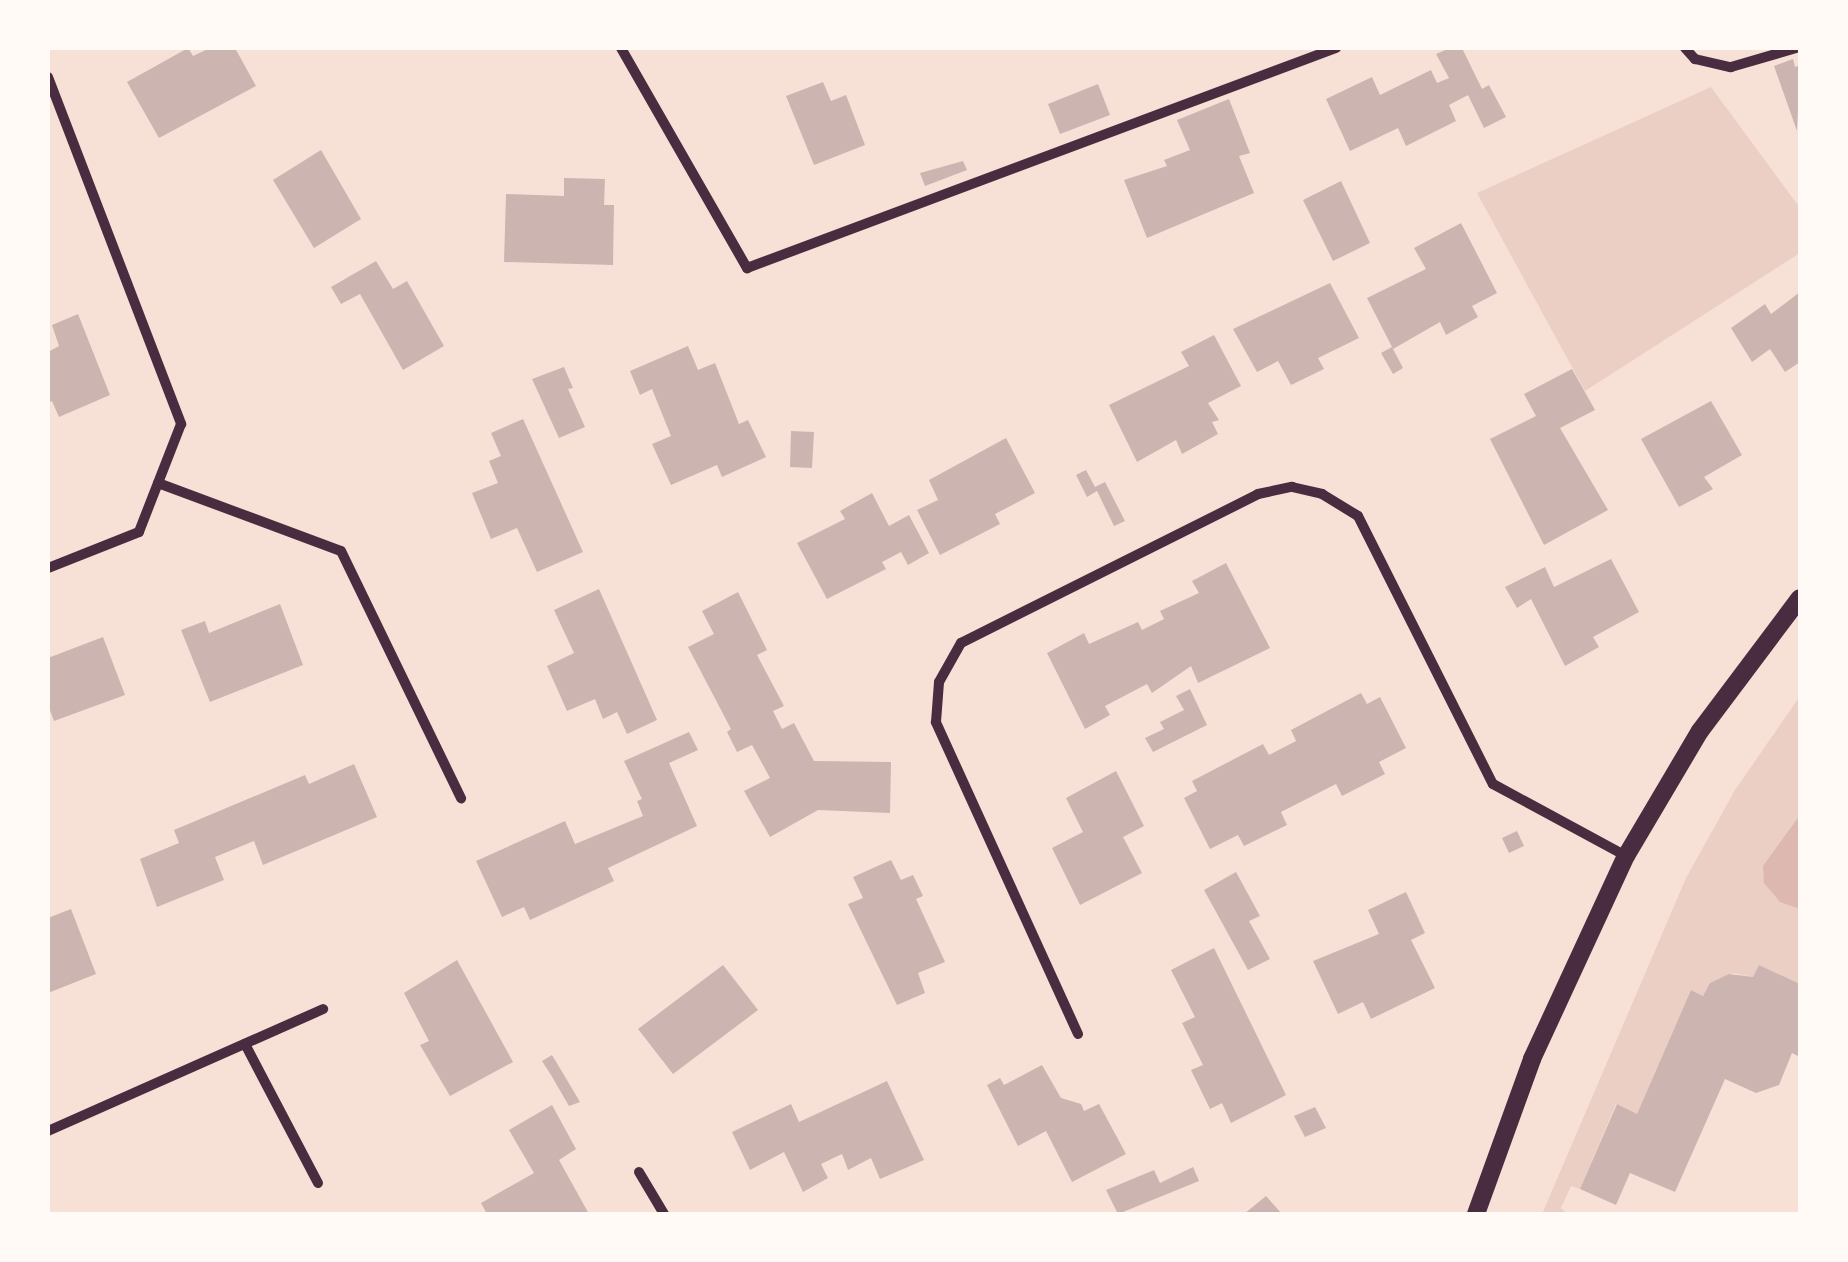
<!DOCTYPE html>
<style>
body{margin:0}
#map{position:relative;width:1848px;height:1262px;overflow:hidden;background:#f7e1d7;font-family:"Open Sans",sans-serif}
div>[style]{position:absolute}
.green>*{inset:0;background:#ebcfc5}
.water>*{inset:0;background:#dcb8b0}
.building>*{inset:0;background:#ccb4b1}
.minor>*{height:10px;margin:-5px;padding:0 5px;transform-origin:5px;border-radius:5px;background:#4a2c40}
.tertiary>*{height:18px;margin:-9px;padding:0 9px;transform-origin:9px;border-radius:9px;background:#4a2c40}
span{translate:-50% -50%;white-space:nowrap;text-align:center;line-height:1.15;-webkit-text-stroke:8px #fffaf5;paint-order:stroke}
.frame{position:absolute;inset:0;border:50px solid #fffaf5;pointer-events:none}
</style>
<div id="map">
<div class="green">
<div style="clip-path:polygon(1711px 87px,1800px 208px,1800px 253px,1585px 391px,1477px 193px)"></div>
<div style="clip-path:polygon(1800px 696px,1800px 984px,1759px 965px,1753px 977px,1733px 973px,1712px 982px,1703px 996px,1691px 990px,1637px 1114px,1616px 1104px,1580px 1189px,1571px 1186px,1561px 1208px,1568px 1214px,1542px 1214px,1686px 878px,1735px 790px)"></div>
</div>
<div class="water">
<div style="clip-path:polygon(1800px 815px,1800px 909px,1780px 902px,1764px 883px,1763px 866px)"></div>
</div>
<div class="building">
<div style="clip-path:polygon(188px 48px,193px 56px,210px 48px,235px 48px,256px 86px,159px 138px,127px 82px)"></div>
<div style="clip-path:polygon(1450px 48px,1462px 48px,1482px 89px,1489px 85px,1506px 117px,1484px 128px,1468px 95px,1449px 105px,1456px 121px,1406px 146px,1398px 128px,1350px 151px,1326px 99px,1372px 77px,1380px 95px,1431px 70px,1437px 83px,1449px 78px,1436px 54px)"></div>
<div style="clip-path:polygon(1793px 59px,1795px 67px,1800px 65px,1797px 131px,1774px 66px)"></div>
<div style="clip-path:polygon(823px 82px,831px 101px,846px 95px,865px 145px,814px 165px,786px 96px)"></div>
<div style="clip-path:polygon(1098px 84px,1110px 115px,1060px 134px,1048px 104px)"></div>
<div style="clip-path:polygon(1229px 99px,1250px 153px,1239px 156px,1254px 193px,1147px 238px,1124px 180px,1167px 166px,1164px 160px,1190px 150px,1177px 120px)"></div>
<div style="clip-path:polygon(321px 150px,361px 219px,314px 248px,273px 180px)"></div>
<div style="clip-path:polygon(963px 161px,967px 170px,925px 186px,920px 173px)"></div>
<div style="clip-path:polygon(564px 178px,605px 179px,604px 205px,614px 205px,613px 265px,504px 262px,506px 194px,564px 196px)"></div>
<div style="clip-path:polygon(1341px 181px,1370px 243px,1333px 261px,1303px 200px)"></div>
<div style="clip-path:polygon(1461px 223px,1497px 293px,1472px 306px,1478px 317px,1446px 335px,1440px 322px,1393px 349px,1367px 298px,1426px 269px,1414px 248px)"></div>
<div style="clip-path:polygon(376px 261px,393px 289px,407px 281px,444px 346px,403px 370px,360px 294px,341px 304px,331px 287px)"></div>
<div style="clip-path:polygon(1330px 283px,1359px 338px,1318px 358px,1324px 369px,1291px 385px,1278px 361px,1257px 372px,1233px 329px)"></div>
<div style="clip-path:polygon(1800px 292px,1800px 362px,1785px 372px,1770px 349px,1752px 362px,1731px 328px,1765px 304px,1771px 314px)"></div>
<div style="clip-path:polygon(78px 314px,110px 395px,59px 417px,52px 401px,48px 403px,48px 352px,59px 346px,52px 325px)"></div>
<div style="clip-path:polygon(1214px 335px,1241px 386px,1208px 403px,1219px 420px,1212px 422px,1218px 434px,1182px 454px,1176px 440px,1137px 462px,1109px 405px,1189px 366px,1181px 352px)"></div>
<div style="clip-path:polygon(688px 346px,698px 370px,715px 363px,739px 424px,748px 420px,766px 457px,722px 477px,717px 465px,671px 485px,652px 444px,671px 436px,652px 389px,640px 395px,630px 371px)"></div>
<div style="clip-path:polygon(1392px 347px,1403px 368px,1393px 374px,1381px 353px)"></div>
<div style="clip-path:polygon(564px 367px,573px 388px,568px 389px,585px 427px,559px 438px,532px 379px)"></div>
<div style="clip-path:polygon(1572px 369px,1595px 410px,1560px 428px,1608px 510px,1544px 545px,1490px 439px,1536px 416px,1524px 394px)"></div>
<div style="clip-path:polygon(1711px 401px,1742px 455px,1704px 477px,1713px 489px,1679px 507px,1641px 439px)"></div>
<div style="clip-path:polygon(523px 419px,583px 552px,537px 572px,517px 528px,491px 539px,472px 493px,498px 483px,489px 461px,501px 456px,491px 433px)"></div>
<div style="clip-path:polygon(791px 431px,814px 432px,812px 468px,790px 467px)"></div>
<div style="clip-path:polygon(1006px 438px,1035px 493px,995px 514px,1000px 524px,940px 555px,917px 510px,938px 500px,929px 480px)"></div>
<div style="clip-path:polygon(1086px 470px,1095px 487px,1105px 482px,1125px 521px,1114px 526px,1097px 491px,1087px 497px,1076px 475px)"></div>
<div style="clip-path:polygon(872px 493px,889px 526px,909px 515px,929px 553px,908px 565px,901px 552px,882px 562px,886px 569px,827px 599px,797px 543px,845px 519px,840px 511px)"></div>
<div style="clip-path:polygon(1611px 559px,1639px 612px,1593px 637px,1599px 647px,1565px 666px,1531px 599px,1517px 608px,1505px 587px,1545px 567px,1554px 587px)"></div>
<div style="clip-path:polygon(1226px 563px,1270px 648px,1198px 683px,1191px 666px,1152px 693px,1147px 684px,1105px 706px,1110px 715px,1085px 729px,1047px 653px,1084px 633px,1089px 644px,1138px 622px,1142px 630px,1164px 619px,1160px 611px,1199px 593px,1192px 581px)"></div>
<div style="clip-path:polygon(599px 589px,657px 720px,627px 734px,617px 712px,603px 719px,595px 699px,567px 711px,547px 666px,574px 653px,554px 610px)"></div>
<div style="clip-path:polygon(738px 592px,767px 650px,757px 655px,784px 706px,773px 711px,782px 729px,794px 723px,814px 761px,891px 762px,890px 813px,818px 810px,770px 837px,744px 791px,770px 778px,752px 745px,737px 752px,727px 732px,731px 729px,688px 647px,714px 634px,702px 611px)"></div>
<div style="clip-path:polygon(280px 604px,303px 665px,210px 702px,181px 630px,205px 621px,209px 633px)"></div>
<div style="clip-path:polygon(103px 637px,125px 695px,54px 721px,48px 705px,48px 658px)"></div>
<div style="clip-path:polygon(1190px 689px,1207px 725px,1153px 752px,1145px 738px,1164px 729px,1160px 722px,1184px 710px,1176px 696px)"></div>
<div style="clip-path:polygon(1361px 693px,1367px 704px,1380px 697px,1406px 748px,1379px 762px,1385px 774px,1342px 796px,1336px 784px,1281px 812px,1287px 825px,1244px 846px,1238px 835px,1210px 849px,1184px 798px,1197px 791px,1192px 781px,1263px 744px,1269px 755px,1296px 741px,1291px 730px)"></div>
<div style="clip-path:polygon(689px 732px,698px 750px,669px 763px,697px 826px,608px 868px,614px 881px,530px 920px,524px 907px,502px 917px,476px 861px,565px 821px,575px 844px,643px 816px,637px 801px,642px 799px,624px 761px)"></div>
<div style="clip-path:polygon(354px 764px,377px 817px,263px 865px,254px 841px,215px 857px,224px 880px,157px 907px,140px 859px,179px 843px,174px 830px,305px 775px,309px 784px)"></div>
<div style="clip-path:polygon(1116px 771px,1144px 826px,1123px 837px,1142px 873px,1080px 905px,1052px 848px,1083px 832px,1066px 798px)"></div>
<div style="clip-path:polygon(1517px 831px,1524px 846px,1509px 853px,1502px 838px)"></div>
<div style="clip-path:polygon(891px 860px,901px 880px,913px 875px,923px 896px,916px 899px,945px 962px,918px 973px,925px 993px,897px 1005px,848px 904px,863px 898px,853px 877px)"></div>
<div style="clip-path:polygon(1236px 872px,1260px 916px,1249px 921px,1270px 959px,1248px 970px,1204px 890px)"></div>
<div style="clip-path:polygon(1406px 892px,1425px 933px,1411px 940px,1435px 988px,1371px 1019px,1363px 1002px,1338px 1014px,1313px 961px,1379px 934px,1368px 910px)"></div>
<div style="clip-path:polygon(71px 909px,96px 974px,48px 993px,48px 918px)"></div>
<div style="clip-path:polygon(1214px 948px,1286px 1095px,1231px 1123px,1222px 1103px,1210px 1109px,1191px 1070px,1203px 1065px,1182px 1023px,1195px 1017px,1171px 970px)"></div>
<div style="clip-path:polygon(457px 960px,513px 1062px,450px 1096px,420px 1045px,429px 1041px,404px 993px)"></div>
<div style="clip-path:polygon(723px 965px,758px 1010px,673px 1074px,638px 1029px)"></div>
<div style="clip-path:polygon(1759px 965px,1800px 984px,1800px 1057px,1792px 1053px,1779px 1085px,1756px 1093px,1725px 1079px,1675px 1192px,1630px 1173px,1616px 1205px,1580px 1189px,1617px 1104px,1637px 1114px,1691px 990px,1703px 996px,1710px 983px,1729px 974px,1753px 977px)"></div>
<div style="clip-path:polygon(552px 1055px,564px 1075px,580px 1102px,569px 1106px,551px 1075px,542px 1061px)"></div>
<div style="clip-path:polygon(1042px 1065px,1061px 1098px,1081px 1104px,1084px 1111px,1099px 1104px,1126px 1154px,1072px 1182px,1046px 1131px,1018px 1146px,987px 1085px,1000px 1078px,1004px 1085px)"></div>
<div style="clip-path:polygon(887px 1081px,924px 1160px,880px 1179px,871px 1158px,848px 1170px,842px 1154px,821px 1164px,828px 1178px,803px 1192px,784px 1152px,750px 1170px,732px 1132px,791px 1104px,799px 1122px)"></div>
<div style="clip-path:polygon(552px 1105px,576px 1149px,559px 1160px,589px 1214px,487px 1214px,481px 1203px,534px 1173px,509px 1130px)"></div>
<div style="clip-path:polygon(1315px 1107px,1326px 1128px,1305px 1137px,1294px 1116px)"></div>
<div style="clip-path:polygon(1193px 1167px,1199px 1181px,1118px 1214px,1106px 1190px,1154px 1170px,1160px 1183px)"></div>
<div style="clip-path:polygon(1266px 1196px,1282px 1214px,1244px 1214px)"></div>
</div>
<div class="minor">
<div style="left:621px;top:48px;width:254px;rotate:60.2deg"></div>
<div style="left:747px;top:268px;width:629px;rotate:-20.48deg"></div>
<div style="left:1685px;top:48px;width:15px;rotate:48deg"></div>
<div style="left:1695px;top:59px;width:37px;rotate:13deg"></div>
<div style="left:1731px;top:67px;width:68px;rotate:-16.3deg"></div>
<div style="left:48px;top:77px;width:372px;rotate:69deg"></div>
<div style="left:181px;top:424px;width:116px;rotate:111.3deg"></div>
<div style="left:139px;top:532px;width:98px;rotate:158.4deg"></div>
<div style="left:158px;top:483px;width:195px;rotate:20.4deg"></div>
<div style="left:341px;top:551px;width:275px;rotate:64.1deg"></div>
<div style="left:1078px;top:1034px;width:343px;rotate:-114.5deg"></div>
<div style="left:936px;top:722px;width:40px;rotate:-85.7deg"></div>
<div style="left:939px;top:682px;width:45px;rotate:-60.6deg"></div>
<div style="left:961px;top:643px;width:332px;rotate:-26.6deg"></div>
<div style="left:1258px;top:494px;width:35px;rotate:-12deg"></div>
<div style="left:1292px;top:487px;width:31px;rotate:13deg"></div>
<div style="left:1322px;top:494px;width:42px;rotate:31.4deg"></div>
<div style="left:1358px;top:516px;width:300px;rotate:63.3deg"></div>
<div style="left:1493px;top:784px;width:151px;rotate:28.4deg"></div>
<div style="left:245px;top:1044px;width:157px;rotate:62.3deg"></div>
<div style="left:48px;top:1131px;width:301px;rotate:-23.9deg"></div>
<div style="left:639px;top:1172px;width:49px;rotate:59.2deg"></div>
</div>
<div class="tertiary">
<div style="left:1476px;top:1214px;width:165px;rotate:-70.1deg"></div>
<div style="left:1532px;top:1059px;width:224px;rotate:-65.2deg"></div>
<div style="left:1626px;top:856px;width:145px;rotate:-59.4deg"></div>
<div style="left:1700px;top:731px;width:166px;rotate:-53.1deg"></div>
</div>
<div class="frame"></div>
</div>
